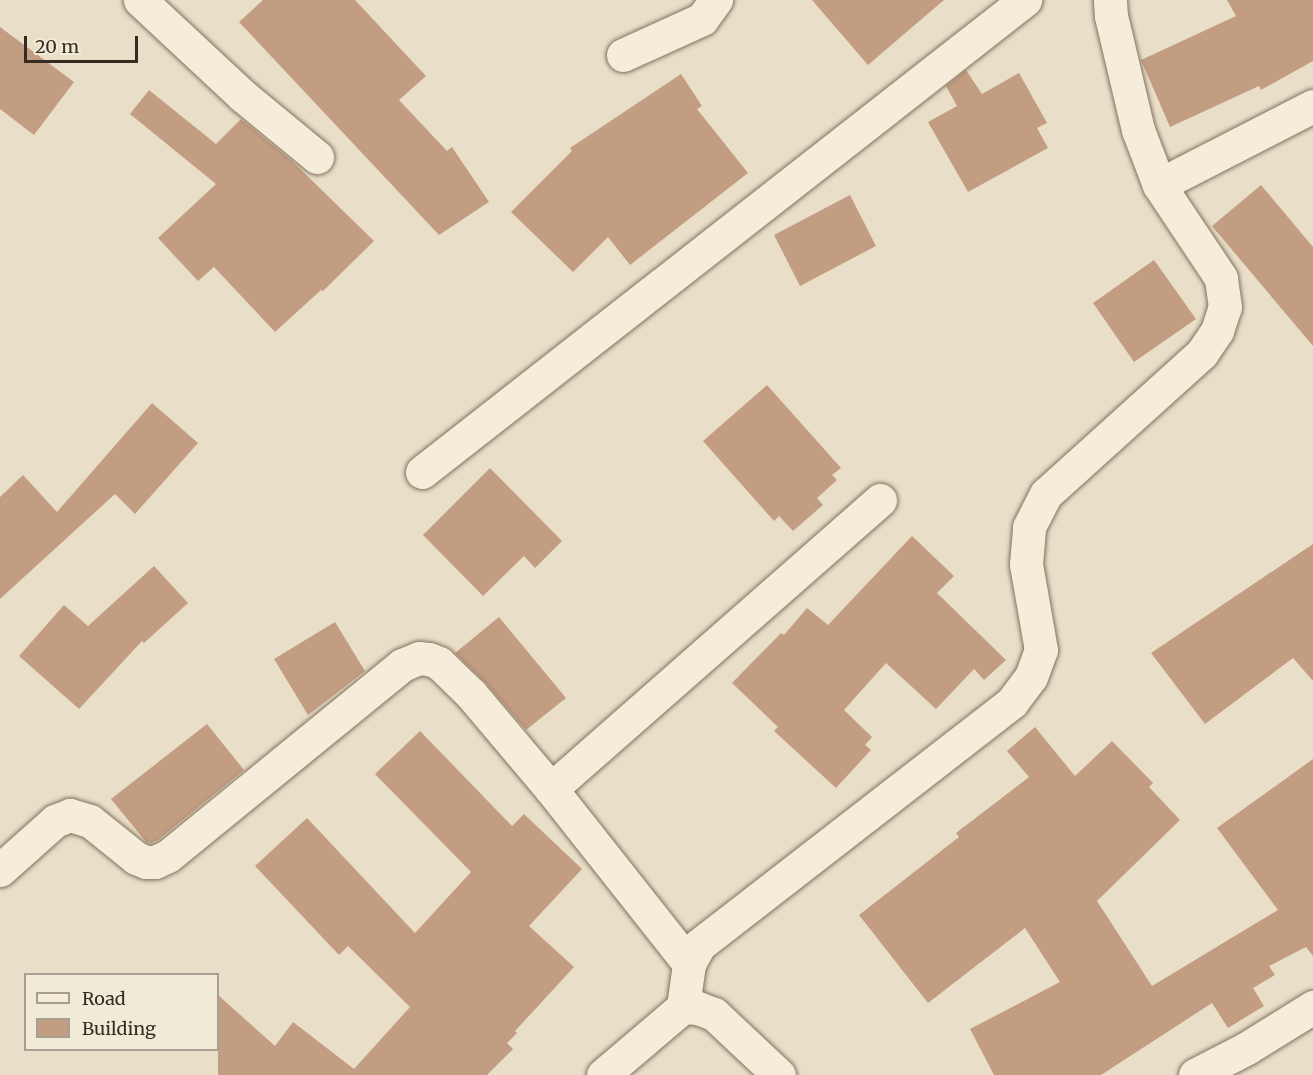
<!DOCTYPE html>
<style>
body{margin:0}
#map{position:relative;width:1313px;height:1075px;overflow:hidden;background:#e9dfc8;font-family:Merriweather,serif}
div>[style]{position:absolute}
.building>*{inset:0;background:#c39d82}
.roads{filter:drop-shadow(0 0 2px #83725f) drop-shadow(0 0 2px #83725f)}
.street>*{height:33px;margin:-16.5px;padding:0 16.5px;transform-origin:16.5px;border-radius:16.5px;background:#f5edda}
span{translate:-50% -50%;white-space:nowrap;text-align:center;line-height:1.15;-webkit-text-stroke:4.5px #f1ead7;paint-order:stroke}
.legend{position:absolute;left:24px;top:973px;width:195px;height:78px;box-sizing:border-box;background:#f1ead7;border:2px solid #a69e8e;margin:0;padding:8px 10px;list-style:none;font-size:18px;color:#352b21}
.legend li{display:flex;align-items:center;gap:12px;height:30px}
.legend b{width:30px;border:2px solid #a69e8e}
.scale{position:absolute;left:24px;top:36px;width:114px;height:27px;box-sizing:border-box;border:3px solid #352b21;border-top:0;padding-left:8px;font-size:18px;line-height:21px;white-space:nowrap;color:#352b21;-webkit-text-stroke:4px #f1ead7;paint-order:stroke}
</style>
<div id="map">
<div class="building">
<div style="clip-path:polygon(263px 0,355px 0,426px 76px,399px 100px,447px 151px,452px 147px,489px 202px,439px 235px,239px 22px)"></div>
<div style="clip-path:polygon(812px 0,944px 0,868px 65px)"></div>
<div style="clip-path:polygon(1227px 0,1313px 0,1313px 61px,1261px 90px,1259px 86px,1170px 127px,1141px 60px,1236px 16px)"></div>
<div style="clip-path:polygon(0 27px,74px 82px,34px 135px,0 109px)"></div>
<div style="clip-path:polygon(966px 70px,982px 94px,1019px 73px,1047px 123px,1037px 128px,1048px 148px,968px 192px,928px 122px,957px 106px,946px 86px)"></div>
<div style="clip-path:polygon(681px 74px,702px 106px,697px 109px,748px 173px,630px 265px,608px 237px,573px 272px,511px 212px,572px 151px,570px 148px)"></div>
<div style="clip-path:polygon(149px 90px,216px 144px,241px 119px,292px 161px,374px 241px,323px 291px,321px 290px,275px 332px,214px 267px,198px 281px,158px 238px,216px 184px,130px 114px)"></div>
<div style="clip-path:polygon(1261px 185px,1313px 247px,1313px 346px,1212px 226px)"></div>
<div style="clip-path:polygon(850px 195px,876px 246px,800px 286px,774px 235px)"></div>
<div style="clip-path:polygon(1154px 260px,1196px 319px,1134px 362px,1093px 303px)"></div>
<div style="clip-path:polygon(767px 385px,841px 468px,832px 475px,837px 480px,817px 498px,823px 505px,793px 531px,779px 516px,774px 521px,703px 441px)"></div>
<div style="clip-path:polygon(152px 403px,198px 443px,135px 514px,115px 494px,0 599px,0 497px,23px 475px,57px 512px)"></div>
<div style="clip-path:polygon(490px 468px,562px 541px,535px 568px,524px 556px,483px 596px,423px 535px)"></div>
<div style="clip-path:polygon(912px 536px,954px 576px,937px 593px,1006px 660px,984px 680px,974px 669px,936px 709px,886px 663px,844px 710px,872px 737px,865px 745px,871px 750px,836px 788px,774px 731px,778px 727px,732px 683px,781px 633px,784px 635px,807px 608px,828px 625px)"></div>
<div style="clip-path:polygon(1313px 544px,1313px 681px,1293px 658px,1205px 724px,1151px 653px)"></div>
<div style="clip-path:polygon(154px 566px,188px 603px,144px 643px,142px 641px,79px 709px,19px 656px,64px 605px,88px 626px)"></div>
<div style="clip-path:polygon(499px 617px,566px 698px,526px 730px,485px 682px,455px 653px)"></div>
<div style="clip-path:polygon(335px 622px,365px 671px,308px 715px,274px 659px)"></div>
<div style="clip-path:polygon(207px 724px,244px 770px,158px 840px,151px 843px,146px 842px,111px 799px)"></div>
<div style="clip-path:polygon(1035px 727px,1075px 776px,1112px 741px,1153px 783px,1149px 787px,1180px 820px,1097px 901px,1152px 986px,1278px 910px,1217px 828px,1313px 759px,1313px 956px,1306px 947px,1269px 966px,1275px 975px,1253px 988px,1264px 1006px,1228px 1028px,1212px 1003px,1101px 1075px,994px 1075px,970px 1029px,1060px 982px,1025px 928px,928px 1003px,859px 915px,959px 837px,956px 833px,1029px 777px,1007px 751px)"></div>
<div style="clip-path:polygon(420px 731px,512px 826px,524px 814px,582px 869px,529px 926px,574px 967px,515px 1031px,517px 1033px,507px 1043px,513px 1049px,487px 1075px,218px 1075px,218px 995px,275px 1046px,293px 1022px,354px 1069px,410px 1007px,348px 946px,339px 955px,255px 866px,307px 818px,415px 933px,471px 872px,375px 774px)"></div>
</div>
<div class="roads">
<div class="street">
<div style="left:140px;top:0;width:141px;rotate:43deg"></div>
<div style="left:243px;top:96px;width:96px;rotate:39.5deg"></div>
<div style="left:623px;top:55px;width:87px;rotate:-24.5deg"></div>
<div style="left:702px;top:19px;width:24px;rotate:-54deg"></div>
<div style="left:1159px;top:185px;width:173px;rotate:-27.2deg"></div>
<div style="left:422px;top:472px;width:766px;rotate:-38.05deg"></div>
<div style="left:551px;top:789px;width:438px;rotate:-41.3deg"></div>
<div style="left:0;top:870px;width:74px;rotate:-41.7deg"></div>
<div style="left:55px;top:821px;width:16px;rotate:-22deg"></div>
<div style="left:70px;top:815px;width:21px;rotate:17deg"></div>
<div style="left:90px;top:821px;width:59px;rotate:38.8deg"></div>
<div style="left:136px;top:858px;width:11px;rotate:22deg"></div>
<div style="left:146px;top:862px;width:9px"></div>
<div style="left:155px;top:862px;width:14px;rotate:-25deg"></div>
<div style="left:168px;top:856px;width:302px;rotate:-39.2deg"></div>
<div style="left:402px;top:665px;width:18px;rotate:-22deg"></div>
<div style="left:419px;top:658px;width:10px;rotate:6deg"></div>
<div style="left:429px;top:659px;width:11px;rotate:22deg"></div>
<div style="left:439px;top:663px;width:45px;rotate:44.1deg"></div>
<div style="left:471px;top:694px;width:124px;rotate:49.9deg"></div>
<div style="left:551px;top:789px;width:223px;rotate:51.7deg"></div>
<div style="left:683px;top:1007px;width:43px;rotate:-82.1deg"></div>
<div style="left:689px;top:964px;width:21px;rotate:-62deg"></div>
<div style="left:699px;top:945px;width:396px;rotate:-37.8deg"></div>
<div style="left:1012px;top:702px;width:31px;rotate:-53deg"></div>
<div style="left:1031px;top:677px;width:29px;rotate:-70deg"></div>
<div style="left:1041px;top:650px;width:87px;rotate:-99.9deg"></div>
<div style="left:1026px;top:564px;width:37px;rotate:-85deg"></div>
<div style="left:1029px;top:527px;width:37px;rotate:-63deg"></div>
<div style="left:1046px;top:494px;width:210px;rotate:-42.1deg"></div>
<div style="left:1202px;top:353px;width:27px;rotate:-56deg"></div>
<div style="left:1217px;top:331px;width:25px;rotate:-72deg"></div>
<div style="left:1225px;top:307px;width:29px;rotate:-98deg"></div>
<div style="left:1221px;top:278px;width:112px;rotate:-123.7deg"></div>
<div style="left:1159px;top:185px;width:59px;rotate:-110.9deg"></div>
<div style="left:1138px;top:130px;width:117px;rotate:-103.3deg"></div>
<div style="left:1111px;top:16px;width:16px;rotate:-94deg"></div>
<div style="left:603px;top:1075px;width:105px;rotate:-40.4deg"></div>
<div style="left:683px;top:1007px;width:15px;rotate:4deg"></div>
<div style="left:698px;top:1008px;width:17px;rotate:21deg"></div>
<div style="left:714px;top:1014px;width:89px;rotate:43.2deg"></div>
<div style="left:1195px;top:1075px;width:59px;rotate:-27.4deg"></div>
<div style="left:1247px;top:1048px;width:78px;rotate:-31.8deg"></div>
</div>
</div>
<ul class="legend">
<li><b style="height:8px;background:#f5edda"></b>Road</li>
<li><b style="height:16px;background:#c39d82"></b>Building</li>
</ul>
<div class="scale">20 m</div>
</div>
